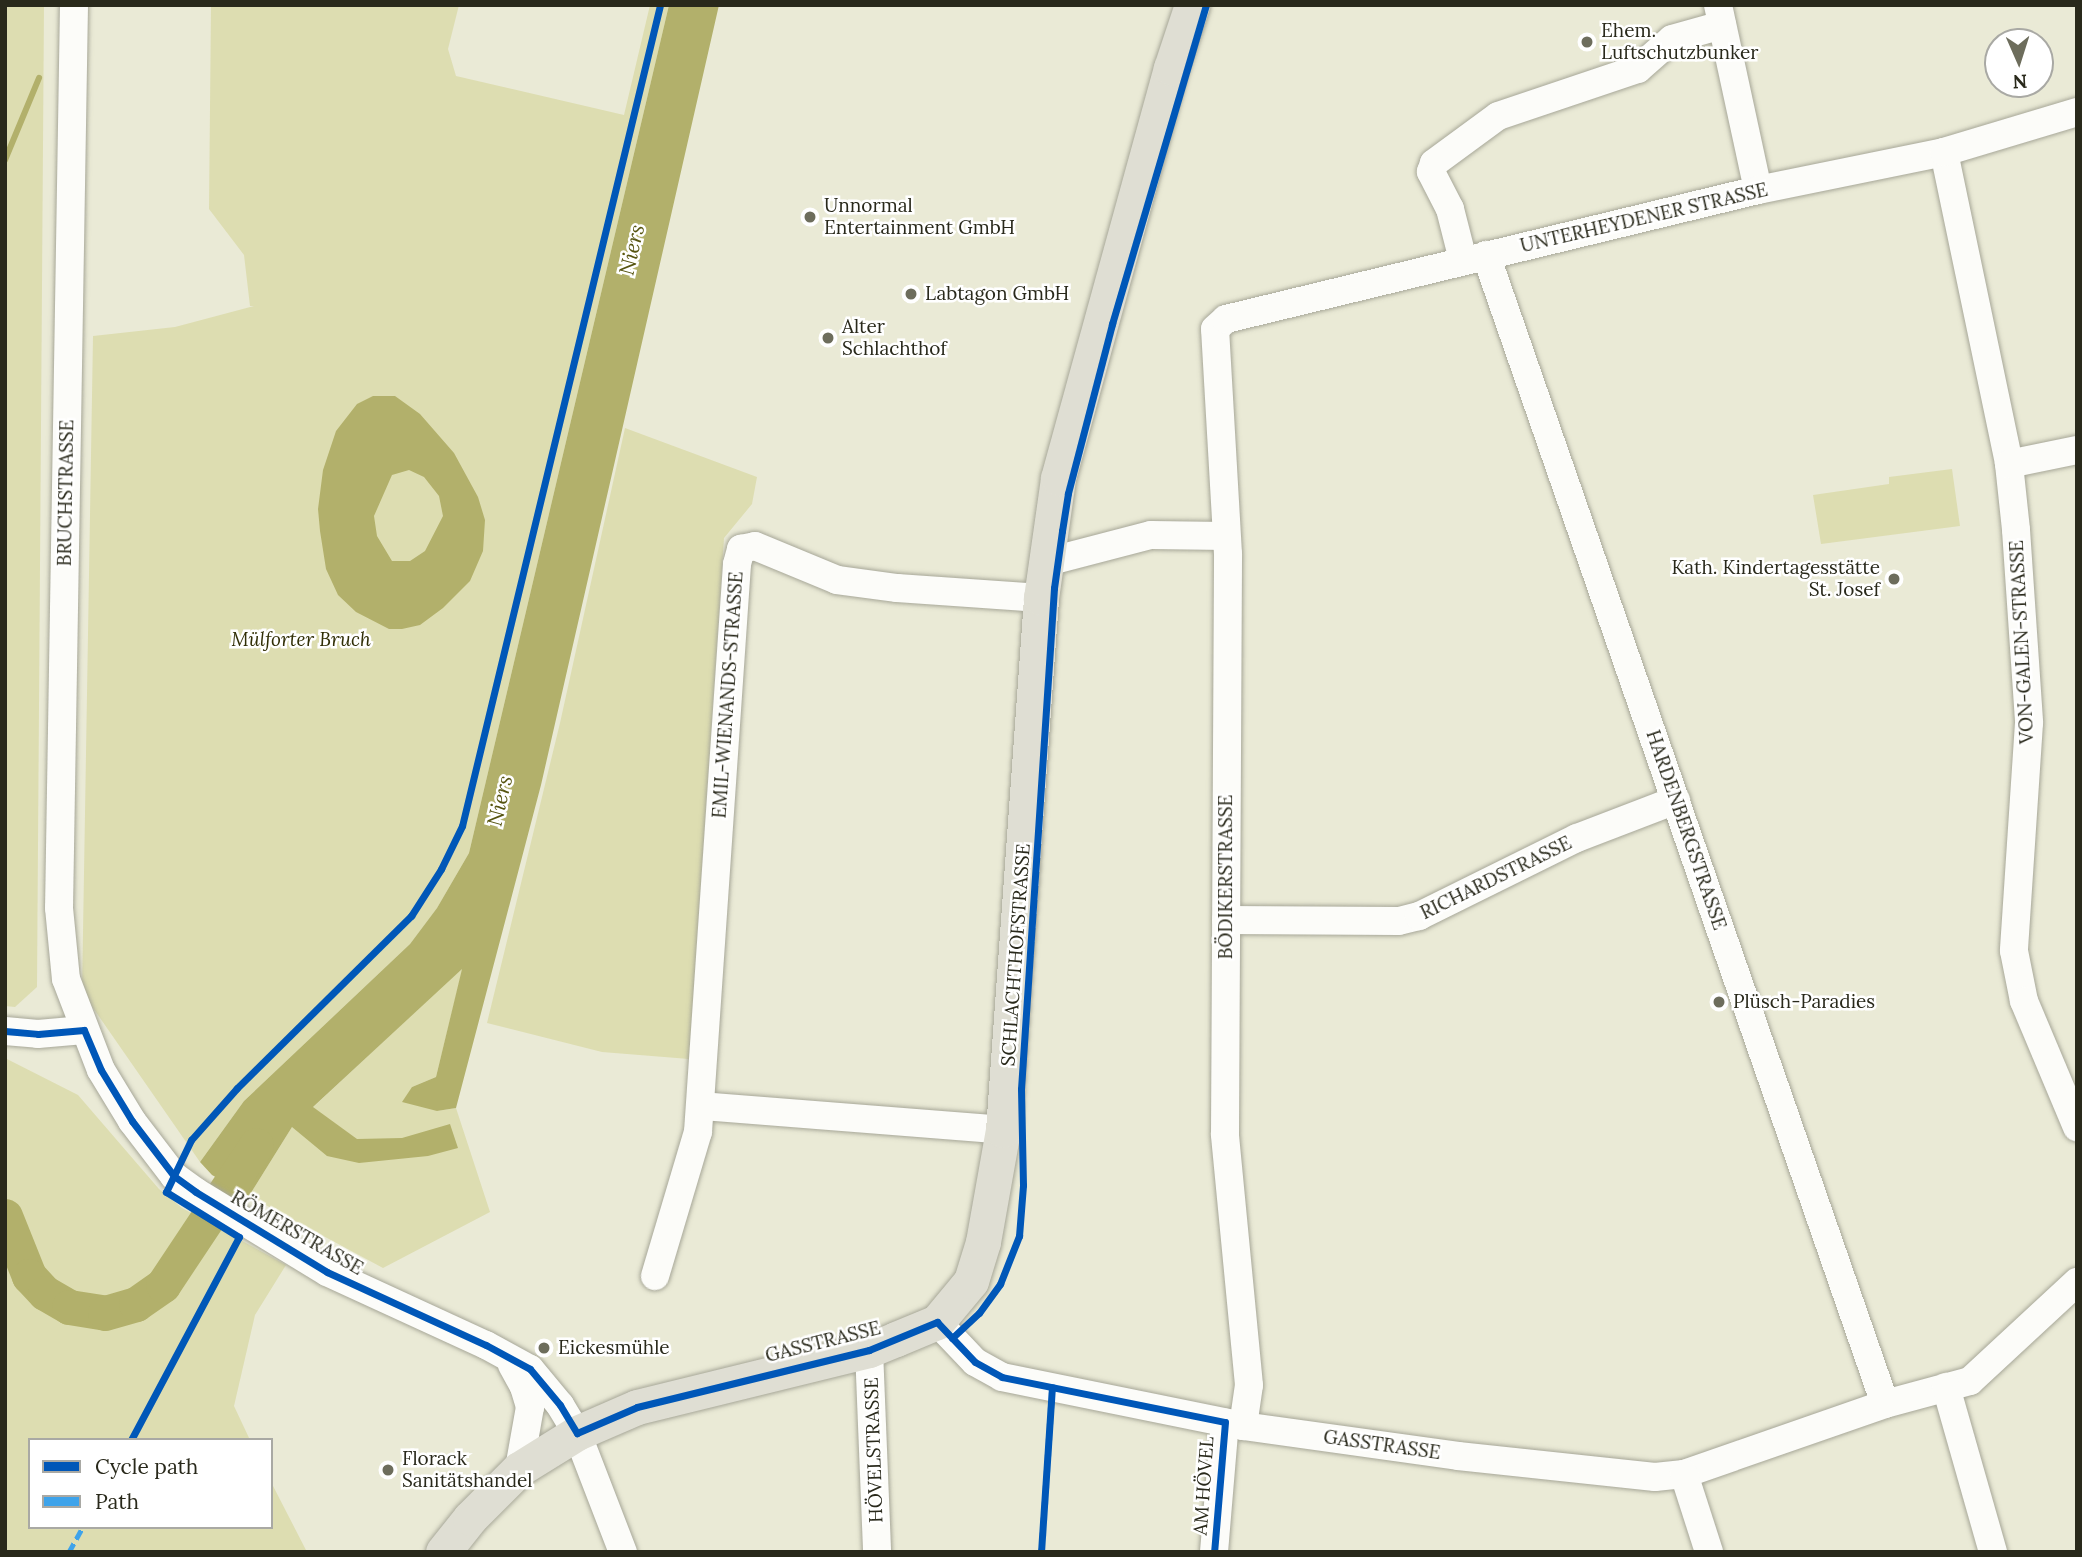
<!DOCTYPE html>
<meta charset="utf-8">
<style>
body{margin:0}
#map{position:relative;width:2082px;height:1557px;overflow:hidden;background:#eaead6;font-family:Lora,serif}
div>[style]{position:absolute}
.green>*{inset:0;background:#ddddb1}
.water>*{inset:0;background:#b2b06b}
.stream>*{height:6px;margin:-3px;padding:0 3px;transform-origin:3px;border-radius:3px;background:#b2b06b}
.river>*{height:35px;margin:-17.5px;padding:0 17.5px;transform-origin:17.5px;border-radius:17.5px;background:#b2b06b}
.roads{filter:drop-shadow(0 0 2px #a7a798) drop-shadow(0 0 2px #a7a798)}
.minor>*{height:28px;margin:-14px;padding:0 14px;transform-origin:14px;border-radius:14px;background:#fcfcf9}
.major>*{height:35px;margin:-17.5px;padding:0 17.5px;transform-origin:17.5px;border-radius:17.5px;background:#dfded3}
.quiet>*{height:5px;margin-top:-2.5px;transform-origin:0;background:repeating-linear-gradient(90deg,#3ea3ea 0 10px,transparent 0 15px)}
.cycleway>*{height:7px;margin:-3.5px;padding:0 3.5px;transform-origin:3.5px;border-radius:3.5px;background:#0057b8}
.dots>*{width:19px;height:19px;translate:-50% -50%;box-sizing:border-box;border:4px solid #fff;border-radius:50%}
span{translate:-50% -50%;white-space:nowrap;text-align:center;line-height:1.15;-webkit-text-stroke:5px #fff;paint-order:stroke}
.poi-label{font-size:19px;color:#29291b}
.left{translate:0 -50%;text-align:left}
.right{translate:-100% -50%;text-align:right}
.street-label{font-size:19px;color:#29291b}
.park-label{font-size:19px;color:#302e06;font-style:italic}
.water-label{font-size:21px;color:#565410;font-style:italic}
.frame{position:absolute;inset:0;border:7px solid #29291b;pointer-events:none}
.legend{position:absolute;left:28px;top:1438px;width:245px;height:91px;box-sizing:border-box;background:#fff;border:2px solid #a9a9a4;margin:0;padding:9px 12px;list-style:none;font-size:21px;color:#29291b}
.legend li{display:flex;align-items:center;gap:14px;height:35px}
.legend b{width:35px;border:2px solid #a9a9a4}
.north{position:absolute;left:1984px;top:28px;width:70px;height:70px;box-sizing:border-box;background:#fff;border:2px solid #a9a9a4;border-radius:50%;rotate:177deg;font-size:19px;font-weight:700;line-height:28px;text-align:center;color:#29291b}
.north::after{content:'';display:block;margin:auto;width:24px;height:32px;background:#6d6d5c;clip-path:polygon(50% 0,100% 100%,50% 72%,0 100%)}
</style>
<div id="map">
<div class="green">
<div style="clip-path:polygon(5px 5px,44px 5px,37px 987px,15px 1007px,5px 1006px)"></div>
<div style="clip-path:polygon(211px 5px,459px 5px,448px 49px,456px 76px,624px 115px,650px 5px,669px 5px,469px 853px,437px 908px,410px 944px,244px 1101px,200px 1162px,82px 992px,93px 336px,175px 327px,254px 306px,250px 306px,244px 255px,209px 209px)"></div>
<div style="clip-path:polygon(625px 428px,757px 477px,752px 504px,724px 538px,689px 1059px,602px 1052px,487px 1023px,560px 723px)"></div>
<div style="clip-path:polygon(1952px 469px,1960px 526px,1821px 544px,1813px 495px,1889px 484px,1889px 477px)"></div>
<div style="clip-path:polygon(463px 967px,436px 1077px,412px 1087px,437px 1111px,456px 1108px,490px 1212px,383px 1268px,249px 1196px,292px 1127px)"></div>
<div style="clip-path:polygon(5px 1058px,78px 1095px,159px 1189px,182px 1208px,286px 1265px,255px 1315px,234px 1406px,250px 1440px,30px 1440px,30px 1527px,271px 1527px,271px 1482px,307px 1552px,5px 1552px)"></div>
</div>
<div class="water">
<div style="clip-path:polygon(669px 5px,719px 5px,541px 785px,456px 1108px,437px 1111px,402px 1102px,412px 1087px,436px 1077px,462px 969px,313px 1107px,357px 1139px,402px 1138px,450px 1124px,458px 1148px,428px 1156px,359px 1163px,327px 1156px,292px 1127px,249px 1196px,212px 1175px,200px 1162px,244px 1101px,410px 944px,437px 908px,469px 853px)"></div>
<div style="clip-path:polygon(evenodd,373px 396px,395px 396px,420px 414px,454px 453px,478px 497px,485px 520px,483px 551px,470px 581px,443px 608px,420px 625px,402px 629px,389px 629px,356px 612px,338px 595px,326px 569px,320px 531px,318px 509px,323px 470px,336px 431px,357px 404px,373px 396px,409px 470px,424px 477px,439px 496px,443px 516px,425px 551px,410px 561px,392px 561px,377px 536px,374px 516px,392px 475px,409px 470px)"></div>
</div>
<div class="stream">
<div style="left:5px;top:160px;width:89px;rotate:-67.5deg"></div>
</div>
<div class="river">
<div style="left:5px;top:1216px;width:65px;rotate:68.2deg"></div>
<div style="left:29px;top:1276px;width:23px;rotate:47deg"></div>
<div style="left:45px;top:1293px;width:28px;rotate:30deg"></div>
<div style="left:69px;top:1307px;width:36px;rotate:9deg"></div>
<div style="left:105px;top:1313px;width:32px;rotate:-16deg"></div>
<div style="left:136px;top:1304px;width:33px;rotate:-35deg"></div>
<div style="left:163px;top:1285px;width:168px;rotate:-56.4deg"></div>
</div>
<div class="roads">
<div class="minor">
<div style="left:74px;top:5px;width:903px;rotate:90.95deg"></div>
<div style="left:59px;top:908px;width:71px;rotate:84.4deg"></div>
<div style="left:66px;top:979px;width:97px;rotate:69deg"></div>
<div style="left:101px;top:1070px;width:60px;rotate:58.7deg"></div>
<div style="left:132px;top:1121px;width:69px;rotate:52.6deg"></div>
<div style="left:174px;top:1176px;width:27px;rotate:36deg"></div>
<div style="left:196px;top:1192px;width:153px;rotate:31.4deg"></div>
<div style="left:327px;top:1272px;width:175px;rotate:24.7deg"></div>
<div style="left:486px;top:1345px;width:50px;rotate:28.6deg"></div>
<div style="left:530px;top:1369px;width:47px;rotate:50.2deg"></div>
<div style="left:560px;top:1405px;width:33px;rotate:59deg"></div>
<div style="left:577px;top:1433px;width:128px;rotate:68.9deg"></div>
<div style="left:1718px;top:5px;width:189px;rotate:77.8deg"></div>
<div style="left:1944px;top:152px;width:319px;rotate:78.2deg"></div>
<div style="left:2009px;top:464px;width:66px;rotate:83.9deg"></div>
<div style="left:2016px;top:530px;width:193px;rotate:86.1deg"></div>
<div style="left:2029px;top:723px;width:228px;rotate:93.8deg"></div>
<div style="left:2014px;top:951px;width:51px;rotate:78.7deg"></div>
<div style="left:2024px;top:1001px;width:137px;rotate:67.2deg"></div>
<div style="left:1486px;top:255px;width:1216px;rotate:70.85deg"></div>
<div style="left:1463px;top:260px;width:53px;rotate:-104.3deg"></div>
<div style="left:1450px;top:209px;width:42px;rotate:-117.2deg"></div>
<div style="left:1431px;top:172px;width:9px;rotate:-72deg"></div>
<div style="left:1434px;top:163px;width:79px;rotate:-36.3deg"></div>
<div style="left:1498px;top:116px;width:148px;rotate:-18.6deg"></div>
<div style="left:1638px;top:69px;width:45px;rotate:-41.4deg"></div>
<div style="left:1672px;top:39px;width:52px;rotate:-15.6deg"></div>
<div style="left:2009px;top:464px;width:69px;rotate:-11.6deg"></div>
<div style="left:1047px;top:562px;width:107px;rotate:-14.6deg"></div>
<div style="left:1151px;top:535px;width:75px;rotate:0.8deg"></div>
<div style="left:1226px;top:920px;width:173px;rotate:0.3deg"></div>
<div style="left:1399px;top:921px;width:21px;rotate:-14deg"></div>
<div style="left:1419px;top:916px;width:176px;rotate:-26.3deg"></div>
<div style="left:1577px;top:838px;width:106px;rotate:-21deg"></div>
<div style="left:5px;top:1031px;width:33px;rotate:5deg"></div>
<div style="left:38px;top:1034px;width:46px;rotate:-5deg"></div>
<div style="left:701px;top:1106px;width:303px;rotate:4.5deg"></div>
<div style="left:655px;top:1276px;width:150px;rotate:-73.4deg"></div>
<div style="left:698px;top:1132px;width:569px;rotate:-86.07deg"></div>
<div style="left:737px;top:564px;width:16px;rotate:-75deg"></div>
<div style="left:741px;top:549px;width:14px;rotate:-12deg"></div>
<div style="left:755px;top:546px;width:89px;rotate:22.5deg"></div>
<div style="left:837px;top:580px;width:61px;rotate:7.6deg"></div>
<div style="left:897px;top:588px;width:144px;rotate:4deg"></div>
<div style="left:937px;top:1322px;width:55px;rotate:46.5deg"></div>
<div style="left:975px;top:1362px;width:31px;rotate:29deg"></div>
<div style="left:1002px;top:1377px;width:246px;rotate:11.5deg"></div>
<div style="left:1243px;top:1426px;width:217px;rotate:7.9deg"></div>
<div style="left:1458px;top:1456px;width:198px;rotate:6.1deg"></div>
<div style="left:1655px;top:1477px;width:29px;rotate:-6deg"></div>
<div style="left:1684px;top:1474px;width:213px;rotate:-19.2deg"></div>
<div style="left:1885px;top:1404px;width:88px;rotate:-15.1deg"></div>
<div style="left:1970px;top:1381px;width:146px;rotate:-42.8deg"></div>
<div style="left:869px;top:1350px;width:202px;rotate:87.7deg"></div>
<div style="left:512px;top:1365px;width:25px;rotate:61deg"></div>
<div style="left:524px;top:1387px;width:21px;rotate:73deg"></div>
<div style="left:530px;top:1407px;width:63px;rotate:100.1deg"></div>
<div style="left:1946px;top:1387px;width:172px;rotate:74.1deg"></div>
<div style="left:1243px;top:1426px;width:41px;rotate:-81.7deg"></div>
<div style="left:1249px;top:1385px;width:252px;rotate:-95.5deg"></div>
<div style="left:1225px;top:1134px;width:580px;rotate:-89.7deg"></div>
<div style="left:1228px;top:554px;width:225px;rotate:-93.3deg"></div>
<div style="left:1215px;top:329px;width:15px;rotate:-42deg"></div>
<div style="left:1226px;top:319px;width:547px;rotate:-13.63deg"></div>
<div style="left:1758px;top:190px;width:190px;rotate:-11.5deg"></div>
<div style="left:1944px;top:152px;width:139px;rotate:-16.7deg"></div>
<div style="left:1684px;top:1474px;width:82px;rotate:72.2deg"></div>
<div style="left:1214px;top:1552px;width:130px;rotate:-85.2deg"></div>
</div>
<div class="major">
<div style="left:443px;top:1552px;width:43px;rotate:-51.5deg"></div>
<div style="left:470px;top:1518px;width:69px;rotate:-45deg"></div>
<div style="left:519px;top:1469px;width:68px;rotate:-31.8deg"></div>
<div style="left:577px;top:1433px;width:65px;rotate:-23.4deg"></div>
<div style="left:637px;top:1407px;width:239px;rotate:-13.8deg"></div>
<div style="left:869px;top:1350px;width:29px;rotate:-22deg"></div>
<div style="left:896px;top:1339px;width:44px;rotate:-22.5deg"></div>
<div style="left:937px;top:1322px;width:53px;rotate:-50.3deg"></div>
<div style="left:971px;top:1281px;width:41px;rotate:-72.9deg"></div>
<div style="left:983px;top:1242px;width:114px;rotate:-79.9deg"></div>
<div style="left:1003px;top:1130px;width:533px;rotate:-85.91deg"></div>
<div style="left:1041px;top:598px;width:121px;rotate:-81.9deg"></div>
<div style="left:1058px;top:478px;width:425px;rotate:-74.6deg"></div>
<div style="left:1171px;top:68px;width:66px;rotate:-71.6deg"></div>
</div>
</div>
<div class="quiet">
<div style="left:69px;top:1552px;width:29px;rotate:-61deg"></div>
</div>
<div class="cycleway">
<div style="left:5px;top:1031px;width:33px;rotate:5deg"></div>
<div style="left:38px;top:1034px;width:46px;rotate:-5deg"></div>
<div style="left:84px;top:1030px;width:43px;rotate:67deg"></div>
<div style="left:101px;top:1070px;width:60px;rotate:58.7deg"></div>
<div style="left:132px;top:1121px;width:69px;rotate:52.6deg"></div>
<div style="left:174px;top:1176px;width:27px;rotate:36deg"></div>
<div style="left:196px;top:1192px;width:153px;rotate:31.4deg"></div>
<div style="left:327px;top:1272px;width:175px;rotate:24.7deg"></div>
<div style="left:486px;top:1345px;width:50px;rotate:28.6deg"></div>
<div style="left:530px;top:1369px;width:47px;rotate:50.2deg"></div>
<div style="left:560px;top:1405px;width:33px;rotate:59deg"></div>
<div style="left:577px;top:1433px;width:65px;rotate:-23.4deg"></div>
<div style="left:637px;top:1407px;width:239px;rotate:-13.8deg"></div>
<div style="left:869px;top:1350px;width:74px;rotate:-22.4deg"></div>
<div style="left:937px;top:1322px;width:55px;rotate:46.5deg"></div>
<div style="left:975px;top:1362px;width:31px;rotate:29deg"></div>
<div style="left:1002px;top:1377px;width:227px;rotate:11.4deg"></div>
<div style="left:1225px;top:1422px;width:130px;rotate:94.8deg"></div>
<div style="left:952px;top:1338px;width:37px;rotate:-43deg"></div>
<div style="left:979px;top:1313px;width:36px;rotate:-54deg"></div>
<div style="left:1000px;top:1284px;width:52px;rotate:-68.4deg"></div>
<div style="left:1019px;top:1236px;width:51px;rotate:-85.5deg"></div>
<div style="left:1023px;top:1185px;width:96px;rotate:-91.2deg"></div>
<div style="left:1021px;top:1089px;width:502px;rotate:-86.23deg"></div>
<div style="left:1054px;top:588px;width:58px;rotate:-82deg"></div>
<div style="left:1062px;top:531px;width:38px;rotate:-81deg"></div>
<div style="left:1068px;top:493px;width:175px;rotate:-75.4deg"></div>
<div style="left:1112px;top:324px;width:333px;rotate:-73.6deg"></div>
<div style="left:131px;top:1440px;width:230px;rotate:-62deg"></div>
<div style="left:239px;top:1237px;width:86px;rotate:-148.3deg"></div>
<div style="left:166px;top:1192px;width:58px;rotate:-64.3deg"></div>
<div style="left:191px;top:1140px;width:69px;rotate:-48.5deg"></div>
<div style="left:237px;top:1088px;width:245px;rotate:-44.7deg"></div>
<div style="left:411px;top:916px;width:56px;rotate:-57.4deg"></div>
<div style="left:441px;top:869px;width:48px;rotate:-64deg"></div>
<div style="left:462px;top:826px;width:845px;rotate:-76.44deg"></div>
<div style="left:1041px;top:1552px;width:165px;rotate:-86.2deg"></div>
</div>
<div class="dots">
<div style="left:1587px;top:42px;background:#6d6d5c"></div>
<div style="left:810px;top:217px;background:#6d6d5c"></div>
<div style="left:911px;top:294px;background:#6d6d5c"></div>
<div style="left:828px;top:338px;background:#6d6d5c"></div>
<div style="left:1894px;top:579px;background:#6d6d5c"></div>
<div style="left:1719px;top:1002px;background:#6d6d5c"></div>
<div style="left:544px;top:1348px;background:#6d6d5c"></div>
<div style="left:388px;top:1470px;background:#6d6d5c"></div>
</div>
<div class="poi-label">
<span class="left" style="left:1601px;top:42px">Ehem.<br>Luftschutzbunker</span>
<span class="left" style="left:824px;top:217px">Unnormal<br>Entertainment GmbH</span>
<span class="left" style="left:925px;top:294px">Labtagon GmbH</span>
<span class="left" style="left:842px;top:338px">Alter<br>Schlachthof</span>
<span class="right" style="left:1880px;top:579px">Kath. Kindertagesstätte<br>St. Josef</span>
<span class="left" style="left:1733px;top:1002px">Plüsch-Paradies</span>
<span class="left" style="left:558px;top:1348px">Eickesmühle</span>
<span class="left" style="left:402px;top:1470px">Florack<br>Sanitätshandel</span>
</div>
<div class="street-label">
<span style="left:1644px;top:218px;rotate:-13deg">UNTERHEYDENER STRASSE</span>
<span style="left:66px;top:493px;rotate:-89deg">BRUCHSTRASSE</span>
<span style="left:2022px;top:642px;rotate:-93deg">VON-GALEN-STRASSE</span>
<span style="left:728px;top:695px;rotate:-86deg">EMIL-WIENANDS-STRASSE</span>
<span style="left:1686px;top:830px;rotate:71deg">HARDENBERGSTRASSE</span>
<span style="left:1226px;top:877px;rotate:-90deg">BÖDIKERSTRASSE</span>
<span style="left:1496px;top:878px;rotate:-26deg">RICHARDSTRASSE</span>
<span style="left:1016px;top:955px;rotate:-86deg">SCHLACHTHOFSTRASSE</span>
<span style="left:297px;top:1233px;rotate:30deg">RÖMERSTRASSE</span>
<span style="left:823px;top:1342px;rotate:-14deg">GASSTRASSE</span>
<span style="left:1382px;top:1445px;rotate:8deg">GASSTRASSE</span>
<span style="left:874px;top:1450px;rotate:-92deg">HÖVELSTRASSE</span>
<span style="left:1204px;top:1486px;rotate:-86deg">AM HÖVEL</span>
</div>
<div class="park-label">
<span style="left:301px;top:640px">Mülforter Bruch</span>
</div>
<div class="water-label">
<span style="left:632px;top:250px;rotate:-77deg">Niers</span>
<span style="left:500px;top:801px;rotate:-77deg">Niers</span>
</div>
<div class="frame"></div>
<ul class="legend">
<li><b style="height:9px;background:#0057b8"></b>Cycle path</li>
<li><b style="height:9px;background:#3ea3ea"></b>Path</li>
</ul>
<div class="north">N</div>
</div>
